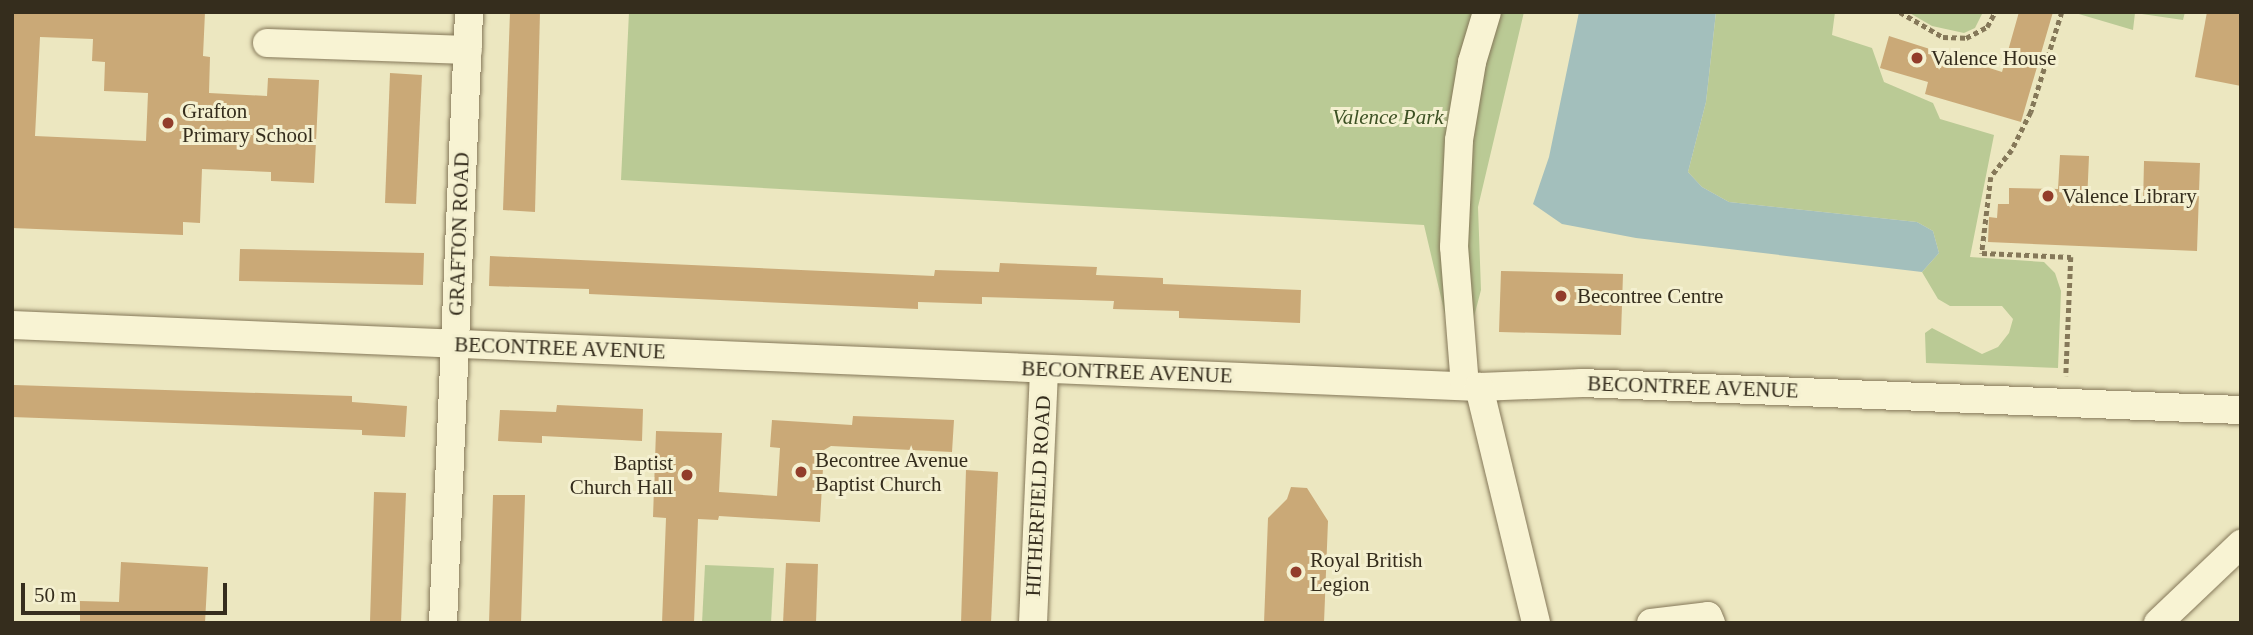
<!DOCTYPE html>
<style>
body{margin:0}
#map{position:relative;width:2253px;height:635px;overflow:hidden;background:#ece7c0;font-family:"Times New Roman",serif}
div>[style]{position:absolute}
.green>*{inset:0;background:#baca95}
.water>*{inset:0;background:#a3bfbc}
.building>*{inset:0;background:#caa977}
.path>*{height:4.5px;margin-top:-2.25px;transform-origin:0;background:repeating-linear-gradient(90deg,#857859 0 5px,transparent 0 8.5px)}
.roads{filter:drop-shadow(0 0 2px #857859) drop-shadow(0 0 2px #857859)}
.minor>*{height:28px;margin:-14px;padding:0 14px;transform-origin:14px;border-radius:14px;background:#f8f3d3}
.dots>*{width:19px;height:19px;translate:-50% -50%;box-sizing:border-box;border:4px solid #f4f0d0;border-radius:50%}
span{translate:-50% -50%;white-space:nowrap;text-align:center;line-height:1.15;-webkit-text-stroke:6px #f4f0d0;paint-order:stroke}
.poi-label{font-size:21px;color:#352d1d}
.left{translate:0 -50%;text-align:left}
.right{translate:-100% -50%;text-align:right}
.park-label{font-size:21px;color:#3d5124;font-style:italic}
.street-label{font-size:21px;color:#352d1d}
.frame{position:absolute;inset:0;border:14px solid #352d1d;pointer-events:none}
.scale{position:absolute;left:21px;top:583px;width:206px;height:32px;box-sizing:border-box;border:4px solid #352d1d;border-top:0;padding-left:9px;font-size:21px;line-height:24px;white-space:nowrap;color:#352d1d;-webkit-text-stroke:5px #f4f0d0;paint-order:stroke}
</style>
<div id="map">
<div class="green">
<div style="clip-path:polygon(629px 12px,1524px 12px,1478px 207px,1481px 290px,1470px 332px,1448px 327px,1424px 225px,621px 180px)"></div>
<div style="clip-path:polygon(1716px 12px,1835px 12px,1832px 35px,1872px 48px,1884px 82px,1933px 103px,1940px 119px,1994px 135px,1970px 257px,2044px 262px,2055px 273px,2061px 291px,2058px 368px,1926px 363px,1925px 333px,1932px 328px,1982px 354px,1998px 347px,2009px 333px,2013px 319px,2002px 306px,1950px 306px,1938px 299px,1922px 272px,1939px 253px,1933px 231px,1917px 222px,1729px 202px,1702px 187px,1688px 172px,1706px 102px)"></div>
<div style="clip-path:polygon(1908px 12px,1983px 12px,1975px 28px,1964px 33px,1932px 26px)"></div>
<div style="clip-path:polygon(2072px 12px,2185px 12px,2183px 20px,2135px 13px,2133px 30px)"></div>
<div style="clip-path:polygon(705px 565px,774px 568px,771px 623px,702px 623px)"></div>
</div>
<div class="water">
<div style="clip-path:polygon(1579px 12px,1716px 12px,1706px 102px,1688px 172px,1702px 187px,1729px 202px,1917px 222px,1933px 231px,1939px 253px,1922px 272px,1636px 238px,1562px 224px,1533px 204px,1549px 157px)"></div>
</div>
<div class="building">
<div style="clip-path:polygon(evenodd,12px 12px,205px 12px,203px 56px,210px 57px,209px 93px,267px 96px,268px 78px,319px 80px,314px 183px,271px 181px,271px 172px,202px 169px,200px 223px,183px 222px,183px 235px,12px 228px,12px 12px,40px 37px,93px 39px,92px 61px,105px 62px,104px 91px,148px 93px,146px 141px,35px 136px,40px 37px)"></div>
<div style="clip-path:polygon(510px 12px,540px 12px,535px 212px,503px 210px)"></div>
<div style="clip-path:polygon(2019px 12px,2053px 12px,2021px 122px,1925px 94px,1928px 82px,1880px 68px,1889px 36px,2002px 72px)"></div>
<div style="clip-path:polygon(2207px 12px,2241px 12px,2241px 86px,2195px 77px)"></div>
<div style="clip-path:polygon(390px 73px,422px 75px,416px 204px,385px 203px)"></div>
<div style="clip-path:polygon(2060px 155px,2089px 156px,2087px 203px,2143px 205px,2144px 161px,2200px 163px,2197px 251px,1988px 242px,1989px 217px,1997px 218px,1998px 204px,2009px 204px,2009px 188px,2058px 189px)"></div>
<div style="clip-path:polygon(240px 249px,424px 253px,423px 285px,239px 281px)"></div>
<div style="clip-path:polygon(490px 256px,934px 276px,935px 270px,999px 272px,1000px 263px,1097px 267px,1096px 275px,1163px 278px,1163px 284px,1301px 290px,1300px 323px,1179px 318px,1179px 311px,1113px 309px,1114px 301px,982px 297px,982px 304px,918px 302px,918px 309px,589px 294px,589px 289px,489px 286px)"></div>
<div style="clip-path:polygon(1501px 271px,1623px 274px,1621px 335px,1499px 332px)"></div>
<div style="clip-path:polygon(14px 385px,352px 396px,352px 402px,407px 406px,405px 437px,362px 435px,362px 430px,12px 417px)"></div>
<div style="clip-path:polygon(557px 405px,643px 409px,642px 441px,542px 436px,542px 443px,498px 441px,500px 410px,556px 412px)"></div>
<div style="clip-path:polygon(853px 416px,954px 420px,952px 452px,831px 446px,824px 450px,820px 522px,719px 516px,718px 520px,698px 519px,694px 623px,662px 623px,666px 518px,653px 517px,656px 431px,722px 433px,719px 492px,777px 496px,780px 448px,770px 447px,772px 420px,852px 425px)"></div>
<div style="clip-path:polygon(966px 470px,998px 472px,991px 623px,961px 623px)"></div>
<div style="clip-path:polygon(1291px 487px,1307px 488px,1328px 521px,1324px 623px,1264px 623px,1268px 518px,1287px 499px)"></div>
<div style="clip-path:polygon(374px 492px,406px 493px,401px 623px,370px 622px)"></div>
<div style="clip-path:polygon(493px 495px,525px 495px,521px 623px,489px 623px)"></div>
<div style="clip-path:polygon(121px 562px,208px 567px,205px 623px,80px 623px,80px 601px,119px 602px)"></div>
<div style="clip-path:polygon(786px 563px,818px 564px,816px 623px,783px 623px)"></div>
</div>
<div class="path">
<div style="left:1900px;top:12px;width:50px;rotate:30.2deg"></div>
<div style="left:1943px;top:37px;width:23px;rotate:2deg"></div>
<div style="left:1966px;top:38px;width:24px;rotate:-28deg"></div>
<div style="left:1987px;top:27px;width:17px;rotate:-62deg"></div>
<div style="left:2062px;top:12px;width:105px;rotate:107.2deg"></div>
<div style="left:2031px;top:112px;width:42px;rotate:116.6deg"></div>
<div style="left:2012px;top:150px;width:34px;rotate:128deg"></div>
<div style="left:1991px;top:177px;width:77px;rotate:96.8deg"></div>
<div style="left:1982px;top:253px;width:89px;rotate:2.6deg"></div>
<div style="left:2071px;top:257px;width:119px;rotate:92.4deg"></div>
</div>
<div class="roads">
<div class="minor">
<div style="left:267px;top:43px;width:201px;rotate:2deg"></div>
<div style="left:12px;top:325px;width:1468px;rotate:2.42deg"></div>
<div style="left:1479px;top:387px;width:103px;rotate:-2.2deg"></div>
<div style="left:1582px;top:383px;width:660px;rotate:2.35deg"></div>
<div style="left:1465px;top:386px;width:139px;rotate:-94.5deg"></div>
<div style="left:1454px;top:247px;width:107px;rotate:-87.3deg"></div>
<div style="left:1459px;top:140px;width:79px;rotate:-80.5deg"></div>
<div style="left:1472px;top:62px;width:52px;rotate:-73.3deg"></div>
<div style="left:1479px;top:387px;width:243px;rotate:76.4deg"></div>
<div style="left:443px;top:623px;width:612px;rotate:-87.56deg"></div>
<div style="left:1033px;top:623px;width:253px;rotate:-87.5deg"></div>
<div style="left:1651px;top:623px;width:57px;rotate:-7deg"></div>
<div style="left:1708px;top:616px;width:8px;rotate:67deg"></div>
<div style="left:2158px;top:623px;width:115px;rotate:-43.6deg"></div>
</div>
</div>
<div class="dots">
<div style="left:1917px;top:58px;background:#923d2b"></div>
<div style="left:168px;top:123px;background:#923d2b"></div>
<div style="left:2048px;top:196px;background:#923d2b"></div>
<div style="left:1561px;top:296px;background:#923d2b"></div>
<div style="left:801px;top:472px;background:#923d2b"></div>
<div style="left:687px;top:475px;background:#923d2b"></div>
<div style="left:1296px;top:572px;background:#923d2b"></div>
</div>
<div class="poi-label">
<span class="left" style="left:1931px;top:58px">Valence House</span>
<span class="left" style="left:182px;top:123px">Grafton<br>Primary School</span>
<span class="left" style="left:2062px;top:196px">Valence Library</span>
<span class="left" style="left:1577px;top:296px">Becontree Centre</span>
<span class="left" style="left:815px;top:472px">Becontree Avenue<br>Baptist Church</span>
<span class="right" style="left:673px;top:475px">Baptist<br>Church Hall</span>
<span class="left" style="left:1310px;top:572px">Royal British<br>Legion</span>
</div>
<div class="park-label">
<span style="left:1388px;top:117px">Valence Park</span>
</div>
<div class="street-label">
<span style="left:459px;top:234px;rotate:-88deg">GRAFTON ROAD</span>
<span style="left:560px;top:348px;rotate:2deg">BECONTREE AVENUE</span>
<span style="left:1127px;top:372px;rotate:2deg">BECONTREE AVENUE</span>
<span style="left:1693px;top:387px;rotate:2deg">BECONTREE AVENUE</span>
<span style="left:1038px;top:496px;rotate:-87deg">HITHERFIELD ROAD</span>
</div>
<div class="frame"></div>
<div class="scale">50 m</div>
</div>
